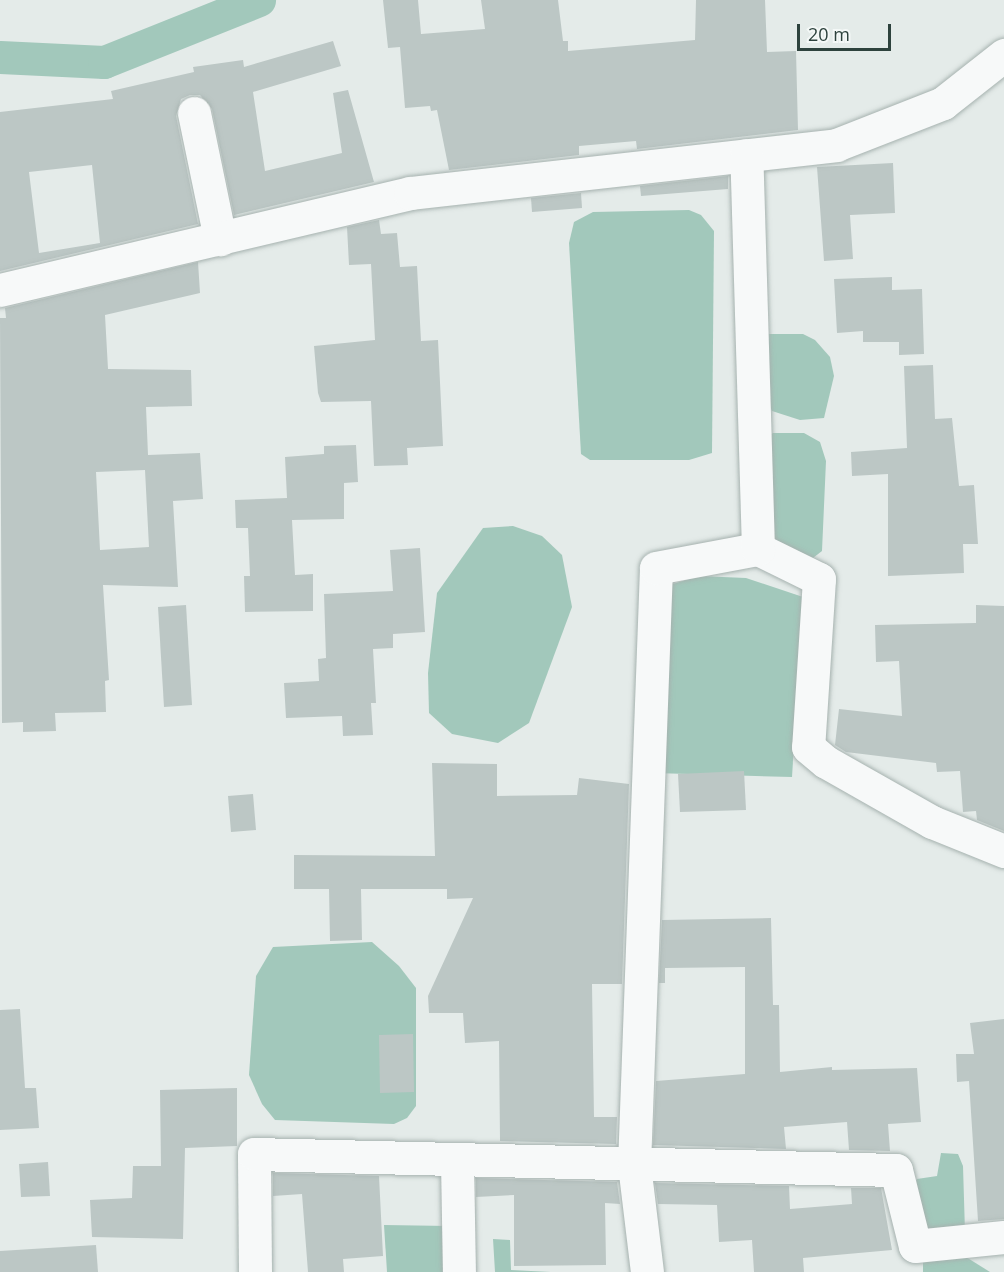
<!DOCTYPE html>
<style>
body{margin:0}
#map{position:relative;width:1004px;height:1272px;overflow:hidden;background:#e4ebe9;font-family:"Open Sans",sans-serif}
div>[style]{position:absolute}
.water>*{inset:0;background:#a2c8bb}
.canal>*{height:33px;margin:-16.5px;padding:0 16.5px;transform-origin:16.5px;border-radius:16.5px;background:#a2c8bb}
.building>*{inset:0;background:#bcc7c5}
.roads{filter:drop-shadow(0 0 2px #a6b2af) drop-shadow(0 0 2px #a6b2af)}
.minor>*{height:33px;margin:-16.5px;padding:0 16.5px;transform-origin:16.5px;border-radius:16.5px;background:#f7f9f9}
span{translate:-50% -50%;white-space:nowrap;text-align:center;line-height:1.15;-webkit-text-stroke:4.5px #f4f8f7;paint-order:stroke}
.scale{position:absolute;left:797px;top:24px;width:94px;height:27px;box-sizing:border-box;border:3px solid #2d423d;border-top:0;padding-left:8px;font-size:18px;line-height:21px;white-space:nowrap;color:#2d423d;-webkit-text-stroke:4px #f4f8f7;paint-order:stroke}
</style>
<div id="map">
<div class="water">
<div style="clip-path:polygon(689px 210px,701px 215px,714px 231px,712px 453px,689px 460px,590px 460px,581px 454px,569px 243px,574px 222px,593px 212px)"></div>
<div style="clip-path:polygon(768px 334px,803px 334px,815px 340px,830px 357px,834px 376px,824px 418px,800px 420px,772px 411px,763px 391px,765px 339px)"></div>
<div style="clip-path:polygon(773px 433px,804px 433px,820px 442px,826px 461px,822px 551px,809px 561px,777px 549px,772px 536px,773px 491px,766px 437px)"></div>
<div style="clip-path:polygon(513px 526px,542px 536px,562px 555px,572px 607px,529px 723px,498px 743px,452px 734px,429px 713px,428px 673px,437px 593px,483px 528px)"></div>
<div style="clip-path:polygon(699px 576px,746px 578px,803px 597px,792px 777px,654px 773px,663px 587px)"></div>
<div style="clip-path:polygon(372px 942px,399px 966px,416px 988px,416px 1106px,407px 1118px,394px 1124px,275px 1120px,262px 1104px,249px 1075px,256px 976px,273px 947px)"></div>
<div style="clip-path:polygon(941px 1153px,958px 1154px,963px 1166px,965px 1232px,929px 1236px,913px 1189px,917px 1179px,937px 1176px)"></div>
<div style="clip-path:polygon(384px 1225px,449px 1226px,448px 1272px,387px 1272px)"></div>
<div style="clip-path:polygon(493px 1239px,510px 1240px,511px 1270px,551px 1272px,495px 1272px)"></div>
<div style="clip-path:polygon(958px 1252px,990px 1272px,923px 1272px,923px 1260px)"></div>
</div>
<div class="canal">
<div style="left:0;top:57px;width:104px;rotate:2.8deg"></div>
<div style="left:104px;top:62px;width:167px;rotate:-21.8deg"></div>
</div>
<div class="building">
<div style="clip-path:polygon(383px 0,418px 0,421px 34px,485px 29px,481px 0,558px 0,563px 41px,568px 41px,568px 51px,695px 40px,696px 0,765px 0,767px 52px,796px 51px,798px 130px,637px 149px,636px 141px,579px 146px,579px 155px,449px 170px,437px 110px,431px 111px,430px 106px,405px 108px,400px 47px,388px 48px)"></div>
<div style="clip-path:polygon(evenodd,333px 41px,341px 66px,253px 92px,265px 171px,342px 153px,333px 93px,348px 90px,374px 182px,234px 215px,212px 109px,200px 95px,190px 95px,181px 99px,176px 116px,198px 224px,0 271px,0 112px,113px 99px,111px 91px,194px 72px,193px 67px,243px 60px,244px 67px,333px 41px,92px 165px,100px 243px,39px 253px,29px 172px,92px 165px)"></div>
<div style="clip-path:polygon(893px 163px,895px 213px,850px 215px,853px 259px,824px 261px,817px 167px)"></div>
<div style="clip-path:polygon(728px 176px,728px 189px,641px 196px,640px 186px)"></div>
<div style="clip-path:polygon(581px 193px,582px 208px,532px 212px,531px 198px)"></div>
<div style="clip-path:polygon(379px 220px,381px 234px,397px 233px,400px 267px,417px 266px,421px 341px,438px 340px,443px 446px,407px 448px,408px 465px,374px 466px,371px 401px,321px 402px,318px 393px,314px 346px,375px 340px,371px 264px,349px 265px,347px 227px)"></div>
<div style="clip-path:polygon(evenodd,198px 262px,200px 293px,105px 315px,108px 369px,191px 370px,192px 406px,146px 407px,148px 455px,200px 453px,203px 499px,173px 501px,178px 587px,103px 585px,109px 680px,105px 681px,106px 712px,55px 713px,56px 731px,23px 732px,23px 722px,2px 723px,0 318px,6px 318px,5px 308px,198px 262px,145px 470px,149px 547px,100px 550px,96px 472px,145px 470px)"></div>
<div style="clip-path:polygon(892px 277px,892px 290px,922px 289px,924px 354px,899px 355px,899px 342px,863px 342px,863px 331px,837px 333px,834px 279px)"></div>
<div style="clip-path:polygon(933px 365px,935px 419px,952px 418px,959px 486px,974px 485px,978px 544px,963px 544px,964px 573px,888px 576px,888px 474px,852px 476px,851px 452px,907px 448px,904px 366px)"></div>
<div style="clip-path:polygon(356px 445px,358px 482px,344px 483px,344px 519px,292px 520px,295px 575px,313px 574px,313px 611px,245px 612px,244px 576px,250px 576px,248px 528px,236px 528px,235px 500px,287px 498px,285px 457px,324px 454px,324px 446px)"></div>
<div style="clip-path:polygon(420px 548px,425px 632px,393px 634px,393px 648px,373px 649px,376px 703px,371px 703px,373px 735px,343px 736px,342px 716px,286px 718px,284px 683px,319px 681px,318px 659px,326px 658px,324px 594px,393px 591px,390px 550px)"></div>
<div style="clip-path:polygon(186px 605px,192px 705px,164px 707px,158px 607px)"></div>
<div style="clip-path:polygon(976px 605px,1004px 606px,1004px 831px,977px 820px,976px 811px,963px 812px,960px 771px,937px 772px,936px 763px,846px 752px,835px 745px,839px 709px,902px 716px,899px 661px,876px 662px,875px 625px,976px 623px)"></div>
<div style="clip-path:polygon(432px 763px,497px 764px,497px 796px,577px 795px,579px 778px,629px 784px,622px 984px,592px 984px,594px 1117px,617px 1117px,616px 1144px,500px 1141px,499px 1041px,465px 1043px,463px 1013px,429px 1013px,428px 996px,473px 898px,447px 899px,447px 889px,361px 889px,362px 940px,330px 941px,329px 889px,294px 889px,294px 855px,435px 856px)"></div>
<div style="clip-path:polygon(744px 771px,746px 810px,680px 812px,678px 774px)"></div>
<div style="clip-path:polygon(253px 794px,256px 830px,231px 832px,228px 796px)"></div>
<div style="clip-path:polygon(771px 918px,773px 1005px,779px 1005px,780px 1072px,832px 1067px,832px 1070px,917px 1068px,921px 1122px,888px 1124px,890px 1151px,849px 1150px,847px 1122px,784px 1127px,786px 1149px,653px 1145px,656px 1081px,745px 1074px,745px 967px,665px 968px,665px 983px,659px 983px,662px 920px)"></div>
<div style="clip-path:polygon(20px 1009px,25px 1088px,36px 1088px,39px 1128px,0 1130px,0 1010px)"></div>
<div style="clip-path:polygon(1004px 1019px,1004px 1219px,978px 1221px,969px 1081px,957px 1082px,956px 1054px,974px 1054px,970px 1023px)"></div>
<div style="clip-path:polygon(413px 1034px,414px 1092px,380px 1093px,379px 1035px)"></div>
<div style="clip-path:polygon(237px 1088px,237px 1146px,185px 1148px,183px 1239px,92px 1237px,90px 1200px,132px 1198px,133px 1166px,161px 1166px,160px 1090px)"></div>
<div style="clip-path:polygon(48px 1162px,50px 1196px,21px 1197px,19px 1164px)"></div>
<div style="clip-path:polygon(273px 1173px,379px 1176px,383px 1256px,343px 1259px,344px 1272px,308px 1272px,302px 1194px,273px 1196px)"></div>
<div style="clip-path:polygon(476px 1178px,617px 1182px,620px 1204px,605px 1203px,606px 1265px,514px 1266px,514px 1195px,476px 1197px)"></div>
<div style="clip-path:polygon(655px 1183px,789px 1186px,790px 1209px,852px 1204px,851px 1188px,881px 1188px,892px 1250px,803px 1258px,804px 1272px,754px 1272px,752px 1240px,719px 1242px,717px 1205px,658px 1204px)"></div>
<div style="clip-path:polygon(96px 1245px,98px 1272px,0 1272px,0 1251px)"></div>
</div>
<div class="roads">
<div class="minor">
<div style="left:194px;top:113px;width:129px;rotate:78.3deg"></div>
<div style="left:0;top:290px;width:421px;rotate:-13.3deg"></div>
<div style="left:410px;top:193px;width:429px;rotate:-6.4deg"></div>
<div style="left:836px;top:145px;width:115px;rotate:-21.4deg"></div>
<div style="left:943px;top:103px;width:78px;rotate:-38.2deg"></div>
<div style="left:758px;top:549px;width:68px;rotate:26.2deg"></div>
<div style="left:819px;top:579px;width:168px;rotate:93.7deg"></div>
<div style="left:808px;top:747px;width:23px;rotate:40deg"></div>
<div style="left:826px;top:762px;width:122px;rotate:29.5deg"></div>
<div style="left:932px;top:822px;width:78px;rotate:21.9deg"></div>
<div style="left:457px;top:1161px;width:111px;rotate:89deg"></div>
<div style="left:255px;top:1272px;width:118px;rotate:-90.5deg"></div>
<div style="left:254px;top:1154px;width:642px;rotate:1.43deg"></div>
<div style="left:896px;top:1170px;width:78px;rotate:76deg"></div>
<div style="left:915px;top:1246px;width:89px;rotate:-5.8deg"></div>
<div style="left:647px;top:1272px;width:108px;rotate:-96.9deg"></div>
<div style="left:634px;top:1165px;width:597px;rotate:-87.89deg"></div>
<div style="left:656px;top:568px;width:104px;rotate:-10.6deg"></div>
<div style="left:758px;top:549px;width:394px;rotate:-91.7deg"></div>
</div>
</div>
<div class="scale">20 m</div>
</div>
